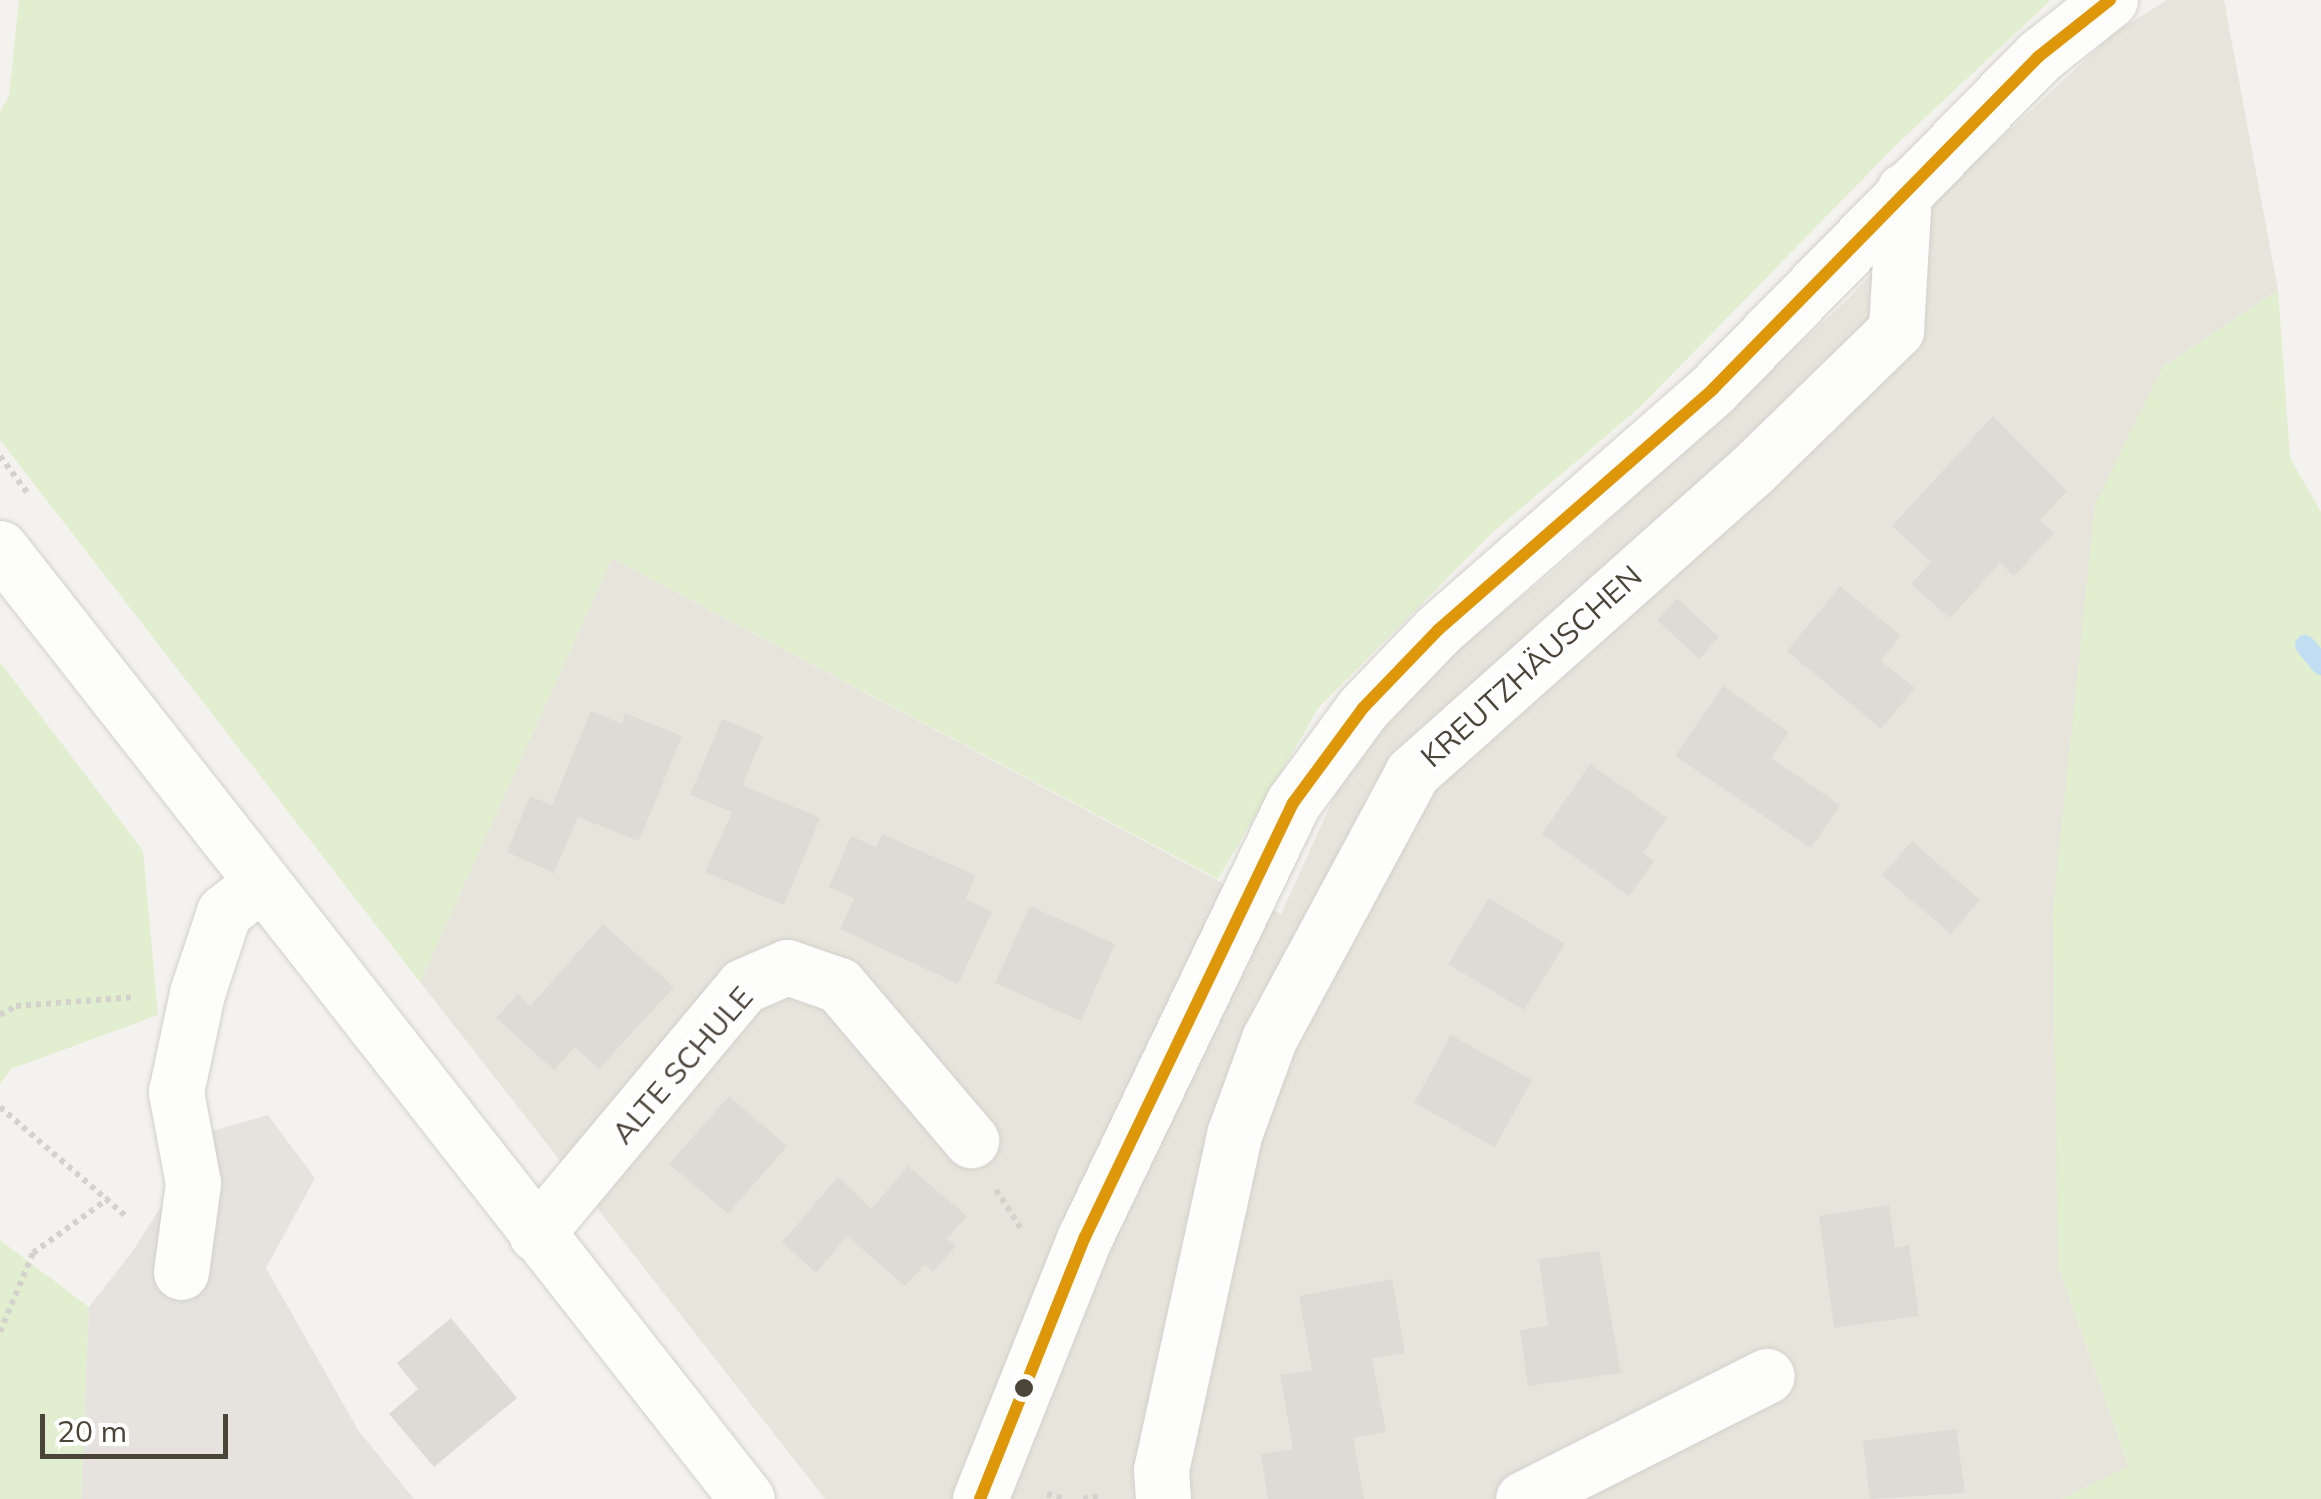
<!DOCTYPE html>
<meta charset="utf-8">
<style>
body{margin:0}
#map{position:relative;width:2321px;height:1499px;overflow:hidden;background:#f4f2ee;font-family:Mulish,sans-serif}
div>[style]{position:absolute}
.residential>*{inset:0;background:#e7e4dc}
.green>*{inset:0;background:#e1eecf}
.parking>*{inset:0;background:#e6e3df}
.stream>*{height:20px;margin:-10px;padding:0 10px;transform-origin:10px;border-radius:10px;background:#c0ddf1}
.building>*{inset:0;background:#dedbd6}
.path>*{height:6px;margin-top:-3px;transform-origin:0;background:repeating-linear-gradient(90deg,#d3d2cc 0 5px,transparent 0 10px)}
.roads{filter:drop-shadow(0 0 2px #d2d0cb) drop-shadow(0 0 2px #d2d0cb)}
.minor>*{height:55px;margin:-27.5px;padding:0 27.5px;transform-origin:27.5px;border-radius:27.5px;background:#fdfdfc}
.bus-1>*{height:12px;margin:-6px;padding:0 6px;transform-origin:6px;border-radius:6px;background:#dd9709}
.dots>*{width:28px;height:28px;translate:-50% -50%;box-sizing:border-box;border:5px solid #fff;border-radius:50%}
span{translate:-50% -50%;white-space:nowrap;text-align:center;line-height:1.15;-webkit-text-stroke:9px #fff;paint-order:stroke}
.street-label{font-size:30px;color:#4b4439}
.scale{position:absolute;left:40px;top:1414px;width:188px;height:45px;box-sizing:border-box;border:5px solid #4b4439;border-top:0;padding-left:12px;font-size:30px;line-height:35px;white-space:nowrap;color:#4b4439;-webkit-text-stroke:8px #fff;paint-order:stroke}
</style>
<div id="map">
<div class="residential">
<div style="clip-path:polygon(2167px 0,2224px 0,2278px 290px,2162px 368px,2058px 1265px,2129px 1467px,2061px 1499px,825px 1499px,420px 982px,612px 558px,1281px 914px,1343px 777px,1432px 669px,1555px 570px,1852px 295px,1953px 183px,2114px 33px)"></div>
</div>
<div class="green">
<div style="clip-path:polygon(19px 0,2051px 0,1898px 143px,1638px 409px,1492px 533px,1319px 707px,1218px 879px,612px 558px,420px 982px,0 440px,0 112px,9px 96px)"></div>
<div style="clip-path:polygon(2278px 290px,2290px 458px,2321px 512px,2321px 1499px,2061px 1499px,2129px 1466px,2058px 1265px,2053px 911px,2095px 505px,2162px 368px)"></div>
<div style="clip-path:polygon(0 662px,143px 851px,158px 1015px,11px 1069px,0 1084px)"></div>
<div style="clip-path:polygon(0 1240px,89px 1307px,81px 1499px,0 1499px)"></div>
</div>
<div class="parking">
<div style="clip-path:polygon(268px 1115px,315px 1178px,266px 1268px,358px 1430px,414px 1499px,81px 1499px,89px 1307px,132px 1252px,208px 1132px)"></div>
</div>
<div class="stream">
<div style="left:2305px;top:645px;width:26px;rotate:51deg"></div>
</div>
<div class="building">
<div style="clip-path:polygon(1993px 416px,2067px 491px,2040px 520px,2054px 533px,2014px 576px,2000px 563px,1950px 618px,1911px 584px,1931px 562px,1892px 526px)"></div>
<div style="clip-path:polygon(1840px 586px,1901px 636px,1881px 661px,1915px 688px,1881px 729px,1787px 651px)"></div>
<div style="clip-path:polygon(1677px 598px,1719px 637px,1699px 659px,1657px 620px)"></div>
<div style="clip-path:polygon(1723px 686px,1789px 732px,1771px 758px,1840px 805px,1811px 848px,1675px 756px)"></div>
<div style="clip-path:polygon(591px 711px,622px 724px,625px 713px,682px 736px,639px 841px,578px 817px,554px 873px,507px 852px,530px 796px,552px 805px)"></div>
<div style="clip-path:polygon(722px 719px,763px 736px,742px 785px,820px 818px,784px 905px,705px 872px,732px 812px,690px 795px)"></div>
<div style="clip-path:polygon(1590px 764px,1667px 818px,1643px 853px,1654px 861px,1629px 896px,1542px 834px)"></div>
<div style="clip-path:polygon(882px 834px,975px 875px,966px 899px,992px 912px,958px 984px,840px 929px,854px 898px,829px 887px,851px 836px,876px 847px)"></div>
<div style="clip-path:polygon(1912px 841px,1980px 900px,1951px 934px,1882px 875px)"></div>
<div style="clip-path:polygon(1489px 898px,1565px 944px,1524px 1010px,1448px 964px)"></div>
<div style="clip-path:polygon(1030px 906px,1115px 944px,1081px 1021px,995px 983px)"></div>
<div style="clip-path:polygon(603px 924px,674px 987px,599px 1069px,575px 1047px,554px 1070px,496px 1018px,518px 994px,530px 1006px)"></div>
<div style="clip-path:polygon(1451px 1035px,1532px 1080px,1495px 1147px,1414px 1103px)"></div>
<div style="clip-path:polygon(729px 1096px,787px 1146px,728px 1214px,669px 1164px)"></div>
<div style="clip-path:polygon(908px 1166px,967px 1216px,947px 1239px,956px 1246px,933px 1272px,925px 1264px,905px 1286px,847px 1236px,816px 1273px,782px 1242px,838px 1177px,871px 1209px)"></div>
<div style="clip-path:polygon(1889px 1205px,1895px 1248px,1909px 1245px,1919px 1316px,1834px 1328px,1819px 1216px)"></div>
<div style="clip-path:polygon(1599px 1251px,1621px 1373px,1528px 1386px,1520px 1330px,1548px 1326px,1539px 1259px)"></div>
<div style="clip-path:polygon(1392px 1279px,1405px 1353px,1372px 1358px,1386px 1432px,1353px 1438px,1364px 1499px,1268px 1499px,1261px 1454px,1293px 1449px,1280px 1375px,1312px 1370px,1299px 1296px)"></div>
<div style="clip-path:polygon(451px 1318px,517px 1398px,434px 1467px,389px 1414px,418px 1389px,397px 1363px)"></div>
<div style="clip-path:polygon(1956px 1429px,1965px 1493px,1870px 1499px,1863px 1441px)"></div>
</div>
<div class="path">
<div style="left:0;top:456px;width:49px;rotate:53.4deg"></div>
<div style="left:0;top:1015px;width:18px;rotate:-29deg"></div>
<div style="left:16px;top:1006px;width:120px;rotate:-4.3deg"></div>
<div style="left:0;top:1107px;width:169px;rotate:40.9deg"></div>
<div style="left:996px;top:1190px;width:48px;rotate:57deg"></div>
<div style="left:0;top:1332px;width:86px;rotate:-67.3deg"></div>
<div style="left:33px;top:1253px;width:94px;rotate:-35.9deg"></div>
<div style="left:1047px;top:1494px;width:19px;rotate:16deg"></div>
<div style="left:1083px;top:1499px;width:18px;rotate:-9deg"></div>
</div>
<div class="roads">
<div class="minor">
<div style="left:0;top:548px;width:1209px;rotate:51.85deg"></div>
<div style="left:536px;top:1234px;width:323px;rotate:-50.1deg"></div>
<div style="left:743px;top:986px;width:48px;rotate:-23.4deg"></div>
<div style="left:787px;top:967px;width:55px;rotate:19.1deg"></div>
<div style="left:839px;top:985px;width:204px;rotate:49.6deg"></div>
<div style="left:181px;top:1272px;width:90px;rotate:-82.3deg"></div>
<div style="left:193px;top:1183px;width:93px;rotate:-100.6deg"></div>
<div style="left:176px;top:1092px;width:101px;rotate:-78deg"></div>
<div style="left:197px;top:993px;width:85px;rotate:-71.6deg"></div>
<div style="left:224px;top:912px;width:47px;rotate:-38.1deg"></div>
<div style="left:980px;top:1499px;width:282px;rotate:-68.2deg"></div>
<div style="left:1085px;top:1237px;width:481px;rotate:-64.4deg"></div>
<div style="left:1293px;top:803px;width:118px;rotate:-53.6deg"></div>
<div style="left:1363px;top:708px;width:108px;rotate:-46.1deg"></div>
<div style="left:1438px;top:630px;width:366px;rotate:-41.2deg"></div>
<div style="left:1713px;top:389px;width:465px;rotate:-45.6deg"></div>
<div style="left:2038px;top:57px;width:92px;rotate:-38.4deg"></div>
<div style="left:1163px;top:1499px;width:29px;rotate:-94deg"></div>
<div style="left:1161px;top:1470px;width:346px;rotate:-77.7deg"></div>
<div style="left:1235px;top:1132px;width:99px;rotate:-69.9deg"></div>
<div style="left:1269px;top:1039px;width:302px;rotate:-61.7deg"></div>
<div style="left:1412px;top:773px;width:455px;rotate:-41.7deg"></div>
<div style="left:1752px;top:470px;width:201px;rotate:-44.2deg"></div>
<div style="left:1896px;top:330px;width:140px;rotate:-86.7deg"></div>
<div style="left:1523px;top:1499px;width:273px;rotate:-26.8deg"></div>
</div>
</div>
<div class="bus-1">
<div style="left:980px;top:1499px;width:282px;rotate:-68.2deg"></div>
<div style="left:1085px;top:1237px;width:481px;rotate:-64.4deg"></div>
<div style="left:1293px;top:803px;width:118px;rotate:-53.6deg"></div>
<div style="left:1363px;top:708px;width:108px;rotate:-46.1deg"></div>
<div style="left:1438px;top:630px;width:366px;rotate:-41.2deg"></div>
<div style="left:1713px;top:389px;width:465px;rotate:-45.6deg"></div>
<div style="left:2038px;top:57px;width:92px;rotate:-38.4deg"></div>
</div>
<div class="dots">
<div style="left:1024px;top:1388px;background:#4b4439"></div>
</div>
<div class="street-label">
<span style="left:1531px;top:666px;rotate:-42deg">KREUTZHÄUSCHEN</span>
<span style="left:682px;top:1065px;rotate:-49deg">ALTE SCHULE</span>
</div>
<div class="scale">20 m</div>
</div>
